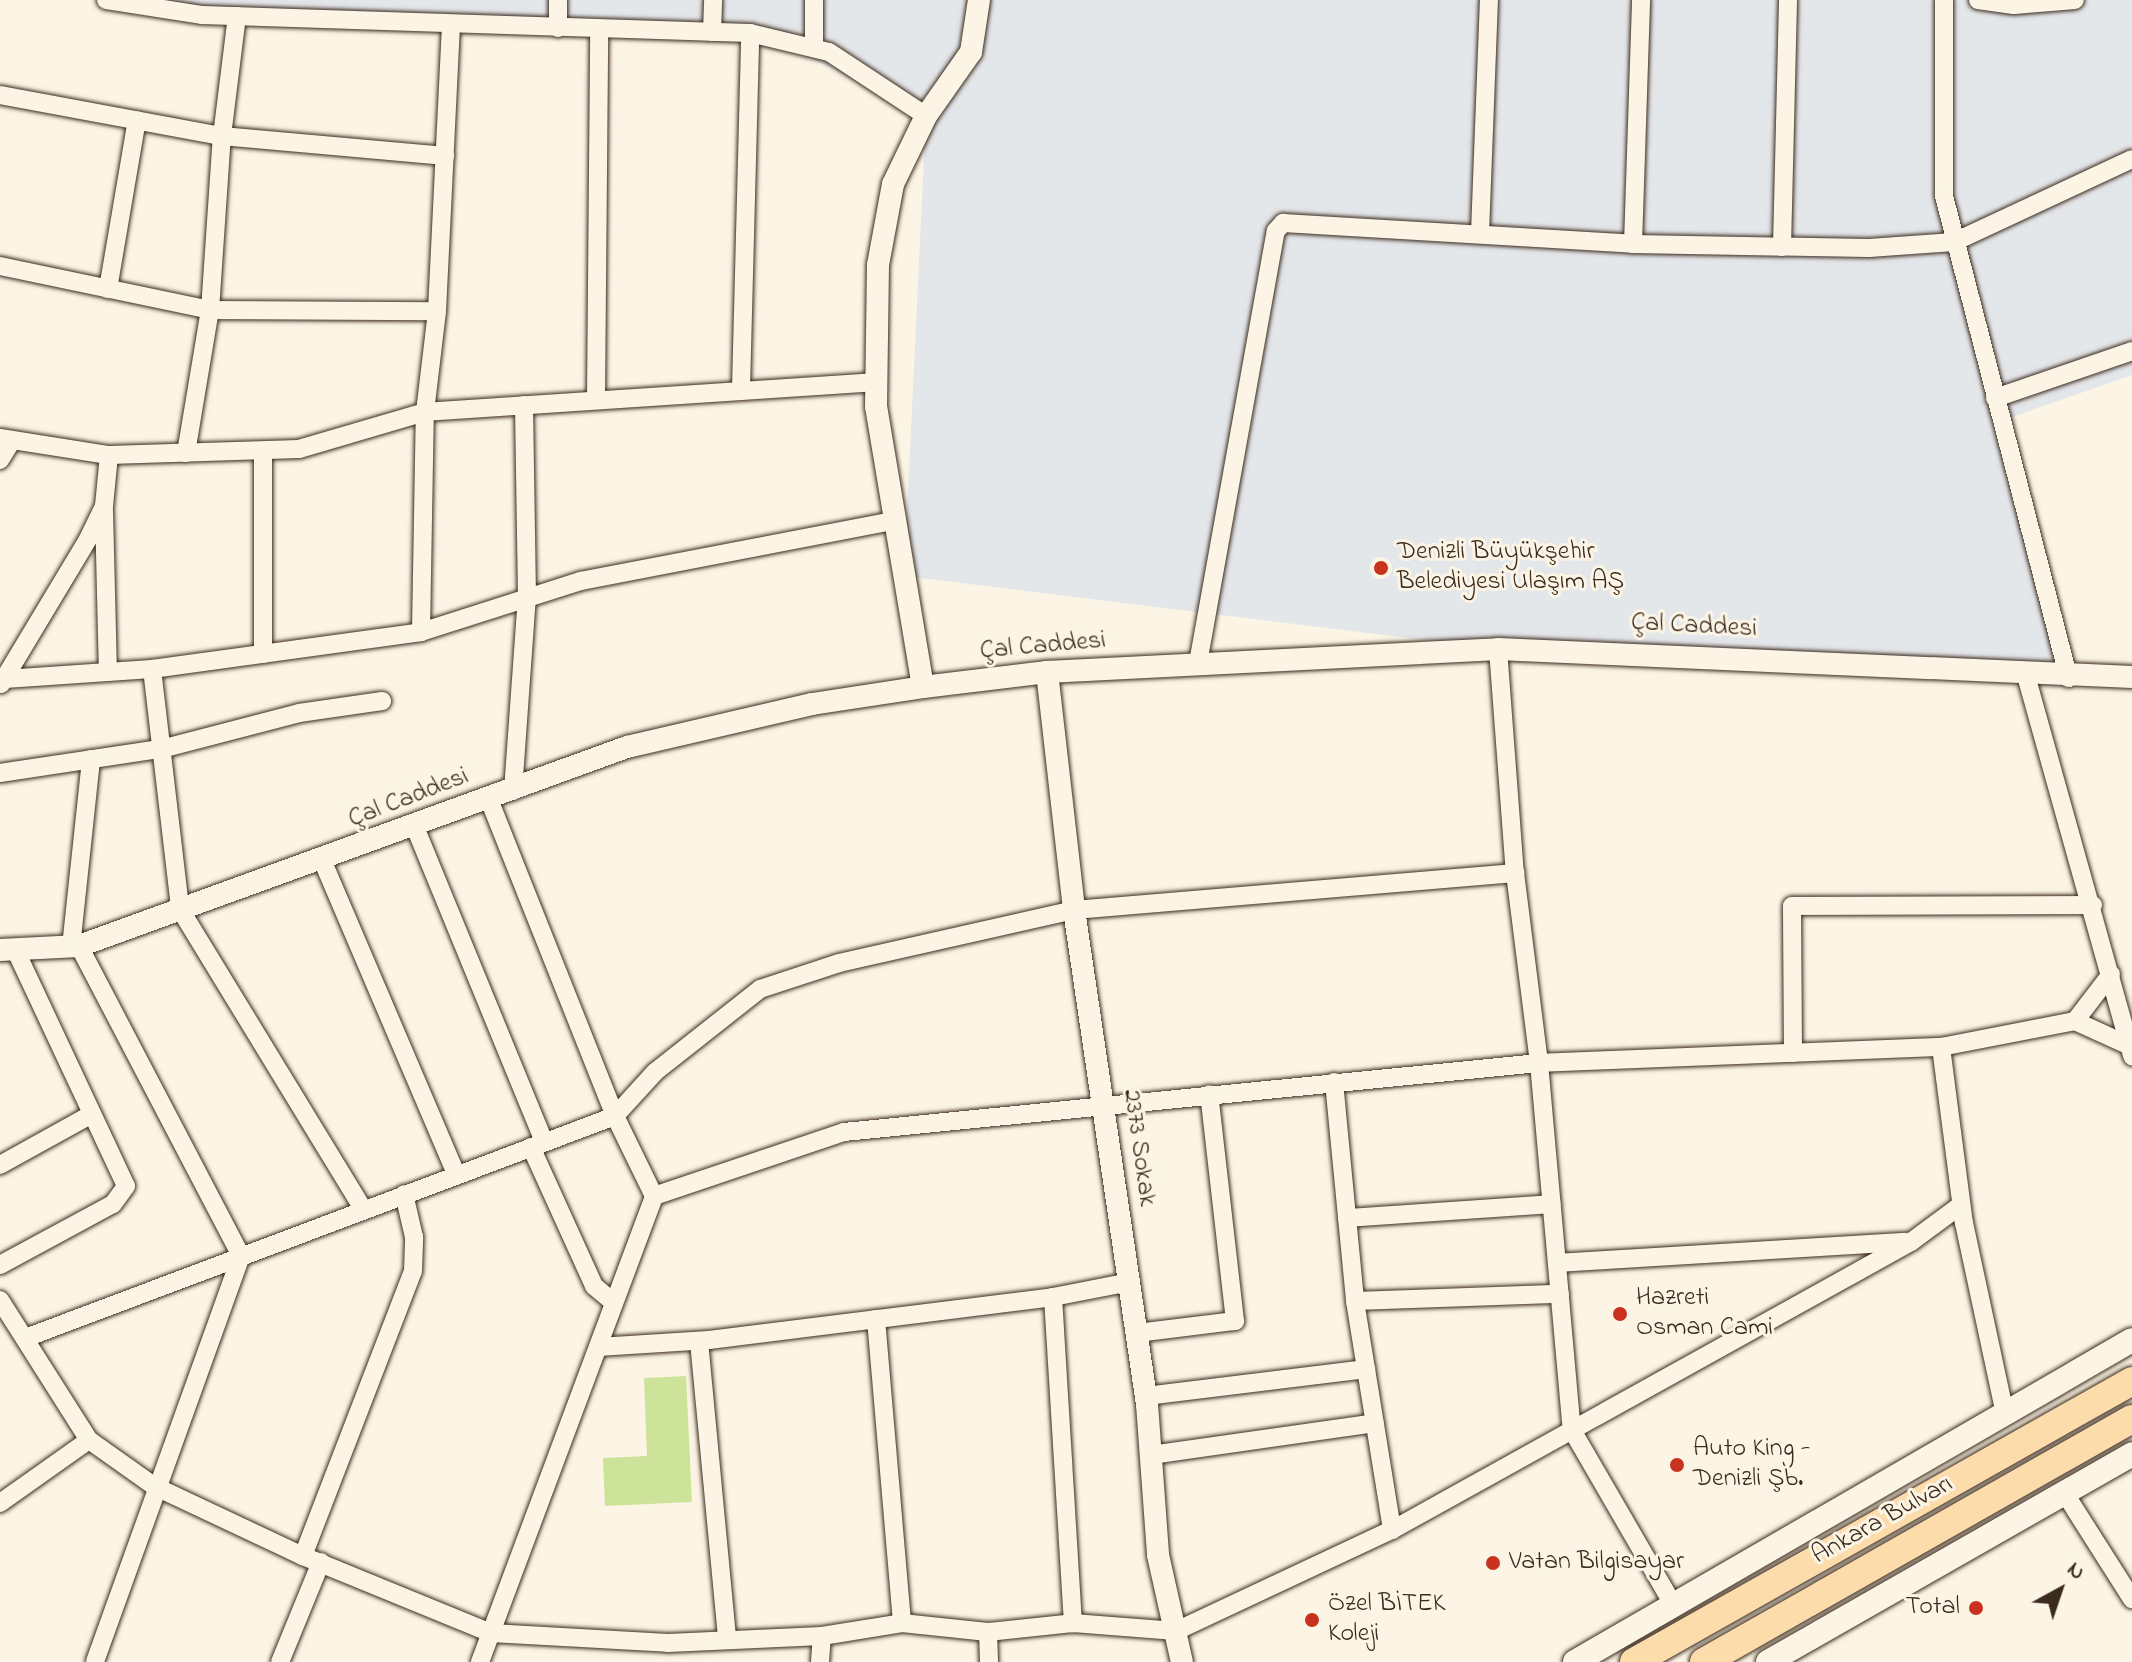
<!DOCTYPE html>
<meta charset="utf-8">
<style>
body{margin:0}
#map{position:relative;width:2132px;height:1662px;overflow:hidden;background:#fcf5e5;font-family:"Indie Flower",sans-serif}
div>[style]{position:absolute}
.built>*{inset:0;background:#e4e7ea}
.green>*{inset:0;background:#cce399}
.roads{filter:drop-shadow(0 0 2px #3b2a1e) drop-shadow(0 0 2px #3b2a1e)}
.minor>*{height:18px;margin:-9px;padding:0 9px;transform-origin:9px;border-radius:9px;background:#fcf5e5}
.tertiary>*{height:22px;margin:-11px;padding:0 11px;transform-origin:11px;border-radius:11px;background:#fcf5e5}
.secondary>*{height:24px;margin:-12px;padding:0 12px;transform-origin:12px;border-radius:12px;background:#fcf5e5}
.primary>*{height:28px;margin:-14px;padding:0 14px;transform-origin:14px;border-radius:14px;background:#fddcac}
.dots>*{width:22px;height:22px;translate:-50% -50%;box-sizing:border-box;border:4px solid #fcf5e5;border-radius:50%}
span{translate:-50% -50%;white-space:nowrap;text-align:center;line-height:1.15;-webkit-text-stroke:6px #fcf5e5;paint-order:stroke}
.poi-label{font-size:26px;color:#3b2a1e}
.left{translate:0 -50%;text-align:left}
.right{translate:-100% -50%;text-align:right}
.street-label{font-size:26px;color:#3b2a1e}
.north{position:absolute;left:2020px;top:1550px;width:80px;height:80px;-webkit-text-stroke:6px #fcf5e5;paint-order:stroke;rotate:40deg;font-size:22px;font-weight:700;line-height:32px;text-align:center;color:#3b2a1e}
.north::after{content:'';display:block;margin:auto;width:28px;height:36px;background:#3b2a1e;clip-path:polygon(50% 0,100% 100%,50% 72%,0 100%)}
</style>
<div id="map">
<div class="built">
<div style="clip-path:polygon(145px 0,2132px 0,2132px 375px,2001px 421px,2069px 678px,1498px 649px,904px 576px,926px 115px,765px 36px,271px 18px)"></div>
</div>
<div class="green">
<div style="clip-path:polygon(686px 1376px,692px 1502px,605px 1506px,603px 1458px,647px 1456px,644px 1378px)"></div>
</div>
<div class="roads">
<div class="minor">
<div style="left:106px;top:0;width:97px;rotate:8.9deg"></div>
<div style="left:202px;top:15px;width:548px;rotate:1.88deg"></div>
<div style="left:750px;top:33px;width:81px;rotate:13.5deg"></div>
<div style="left:829px;top:52px;width:116px;rotate:33.4deg"></div>
<div style="left:558px;top:0;width:28px;rotate:90deg"></div>
<div style="left:1944px;top:0;width:196px;rotate:90deg"></div>
<div style="left:1944px;top:196px;width:498px;rotate:75.5deg"></div>
<div style="left:1978px;top:0;width:36px;rotate:8deg"></div>
<div style="left:2014px;top:5px;width:61px;rotate:-4.7deg"></div>
<div style="left:712px;top:32px;width:32px;rotate:-88deg"></div>
<div style="left:814px;top:48px;width:48px;rotate:-90deg"></div>
<div style="left:0;top:95px;width:226px;rotate:10.5deg"></div>
<div style="left:222px;top:136px;width:224px;rotate:5.1deg"></div>
<div style="left:1480px;top:233px;width:233px;rotate:-87.8deg"></div>
<div style="left:1633px;top:244px;width:244px;rotate:-88.1deg"></div>
<div style="left:1782px;top:247px;width:247px;rotate:-88.6deg"></div>
<div style="left:0;top:266px;width:215px;rotate:11.8deg"></div>
<div style="left:210px;top:310px;width:227px;rotate:0.3deg"></div>
<div style="left:108px;top:289px;width:171px;rotate:-80.3deg"></div>
<div style="left:741px;top:388px;width:355px;rotate:-88.5deg"></div>
<div style="left:1995px;top:398px;width:145px;rotate:-18.9deg"></div>
<div style="left:596px;top:399px;width:370px;rotate:-89.5deg"></div>
<div style="left:0;top:438px;width:110px;rotate:8.9deg"></div>
<div style="left:109px;top:455px;width:190px;rotate:-1.8deg"></div>
<div style="left:299px;top:449px;width:131px;rotate:-16.4deg"></div>
<div style="left:425px;top:412px;width:452px;rotate:-3.8deg"></div>
<div style="left:186px;top:453px;width:145px;rotate:-80.5deg"></div>
<div style="left:210px;top:310px;width:174px;rotate:-86.1deg"></div>
<div style="left:222px;top:136px;width:121px;rotate:-82.9deg"></div>
<div style="left:0;top:460px;width:22px;rotate:-58deg"></div>
<div style="left:104px;top:511px;width:161px;rotate:88.6deg"></div>
<div style="left:421px;top:632px;width:220px;rotate:-89deg"></div>
<div style="left:425px;top:412px;width:102px;rotate:-83.2deg"></div>
<div style="left:437px;top:311px;width:286px;rotate:-87.2deg"></div>
<div style="left:1498px;top:649px;width:225px;rotate:85.7deg"></div>
<div style="left:1515px;top:873px;width:192px;rotate:82.8deg"></div>
<div style="left:1539px;top:1063px;width:368px;rotate:84.9deg"></div>
<div style="left:1572px;top:1430px;width:203px;rotate:59.9deg"></div>
<div style="left:263px;top:654px;width:203px;rotate:-90deg"></div>
<div style="left:1198px;top:663px;width:439px;rotate:-79.8deg"></div>
<div style="left:1276px;top:231px;width:11px;rotate:-49deg"></div>
<div style="left:1283px;top:223px;width:351px;rotate:3.4deg"></div>
<div style="left:1633px;top:244px;width:236px;rotate:1deg"></div>
<div style="left:1869px;top:248px;width:85px;rotate:-4deg"></div>
<div style="left:1954px;top:242px;width:196px;rotate:-25deg"></div>
<div style="left:152px;top:669px;width:242px;rotate:83.3deg"></div>
<div style="left:180px;top:909px;width:351px;rotate:58.6deg"></div>
<div style="left:2025px;top:672px;width:399px;rotate:74.4deg"></div>
<div style="left:5px;top:679px;width:147px;rotate:-3.9deg"></div>
<div style="left:152px;top:669px;width:272px;rotate:-7.8deg"></div>
<div style="left:421px;top:632px;width:168px;rotate:-17.7deg"></div>
<div style="left:581px;top:581px;width:319px;rotate:-10.9deg"></div>
<div style="left:1px;top:684px;width:169px;rotate:-59deg"></div>
<div style="left:88px;top:539px;width:37px;rotate:-64deg"></div>
<div style="left:104px;top:506px;width:51px;rotate:-84.4deg"></div>
<div style="left:0;top:773px;width:167px;rotate:-8.6deg"></div>
<div style="left:165px;top:748px;width:138px;rotate:-14.6deg"></div>
<div style="left:299px;top:713px;width:84px;rotate:-8.2deg"></div>
<div style="left:513px;top:791px;width:195px;rotate:-85.9deg"></div>
<div style="left:527px;top:597px;width:192px;rotate:-90.9deg"></div>
<div style="left:415px;top:827px;width:340px;rotate:67.7deg"></div>
<div style="left:323px;top:862px;width:339px;rotate:66.9deg"></div>
<div style="left:79px;top:946px;width:350px;rotate:62.4deg"></div>
<div style="left:241px;top:1256px;width:431px;rotate:109.8deg"></div>
<div style="left:71px;top:947px;width:189px;rotate:-83.9deg"></div>
<div style="left:2075px;top:1021px;width:63px;rotate:24.5deg"></div>
<div style="left:1941px;top:1047px;width:177px;rotate:82.6deg"></div>
<div style="left:1964px;top:1223px;width:196px;rotate:77.9deg"></div>
<div style="left:1793px;top:1053px;width:147px;rotate:-90.4deg"></div>
<div style="left:1792px;top:906px;width:301px;rotate:-0.2deg"></div>
<div style="left:1334px;top:1082px;width:220px;rotate:84.5deg"></div>
<div style="left:1355px;top:1301px;width:232px;rotate:80.8deg"></div>
<div style="left:531px;top:1147px;width:153px;rotate:65.6deg"></div>
<div style="left:594px;top:1286px;width:26px;rotate:40deg"></div>
<div style="left:0;top:1165px;width:105px;rotate:-29deg"></div>
<div style="left:654px;top:1196px;width:200px;rotate:-18.6deg"></div>
<div style="left:844px;top:1132px;width:698px;rotate:-5.67deg"></div>
<div style="left:1539px;top:1063px;width:402px;rotate:-2.3deg"></div>
<div style="left:1941px;top:1047px;width:136px;rotate:-11deg"></div>
<div style="left:2075px;top:1021px;width:59px;rotate:-52.5deg"></div>
<div style="left:1347px;top:1218px;width:205px;rotate:-3.9deg"></div>
<div style="left:1557px;top:1263px;width:349px;rotate:-3.5deg"></div>
<div style="left:0;top:1265px;width:128px;rotate:-28.4deg"></div>
<div style="left:113px;top:1204px;width:22px;rotate:-54deg"></div>
<div style="left:126px;top:1186px;width:259px;rotate:-115.1deg"></div>
<div style="left:1053px;top:1297px;width:327px;rotate:86.5deg"></div>
<div style="left:0;top:1300px;width:166px;rotate:57.6deg"></div>
<div style="left:89px;top:1440px;width:80px;rotate:35.3deg"></div>
<div style="left:154px;top:1486px;width:165px;rotate:25.2deg"></div>
<div style="left:303px;top:1556px;width:203px;rotate:22.3deg"></div>
<div style="left:491px;top:1633px;width:177px;rotate:3.2deg"></div>
<div style="left:668px;top:1643px;width:154px;rotate:-2.6deg"></div>
<div style="left:822px;top:1636px;width:81px;rotate:-9.2deg"></div>
<div style="left:902px;top:1623px;width:86px;rotate:6deg"></div>
<div style="left:988px;top:1632px;width:85px;rotate:-6deg"></div>
<div style="left:1073px;top:1623px;width:103px;rotate:4.4deg"></div>
<div style="left:1176px;top:1631px;width:238px;rotate:-25.1deg"></div>
<div style="left:1392px;top:1530px;width:594px;rotate:-29.03deg"></div>
<div style="left:1911px;top:1242px;width:62px;rotate:-36.5deg"></div>
<div style="left:1355px;top:1301px;width:205px;rotate:-2deg"></div>
<div style="left:876px;top:1319px;width:305px;rotate:85.1deg"></div>
<div style="left:1137px;top:1333px;width:99px;rotate:-7deg"></div>
<div style="left:1235px;top:1321px;width:228px;rotate:-96.5deg"></div>
<div style="left:28px;top:1337px;width:627px;rotate:-20.63deg"></div>
<div style="left:615px;top:1116px;width:59px;rotate:-47.7deg"></div>
<div style="left:655px;top:1072px;width:134px;rotate:-38.3deg"></div>
<div style="left:760px;top:989px;width:83px;rotate:-18.2deg"></div>
<div style="left:839px;top:963px;width:241px;rotate:-12.7deg"></div>
<div style="left:1074px;top:910px;width:443px;rotate:-4.8deg"></div>
<div style="left:699px;top:1341px;width:298px;rotate:84.6deg"></div>
<div style="left:598px;top:1347px;width:111px;rotate:-3.6deg"></div>
<div style="left:709px;top:1340px;width:347px;rotate:-7.1deg"></div>
<div style="left:1053px;top:1297px;width:78px;rotate:-11deg"></div>
<div style="left:1146px;top:1396px;width:222px;rotate:-7deg"></div>
<div style="left:1151px;top:1455px;width:226px;rotate:-8.1deg"></div>
<div style="left:2064px;top:1492px;width:127px;rotate:57.6deg"></div>
<div style="left:0;top:1503px;width:109px;rotate:-35.3deg"></div>
<div style="left:303px;top:1556px;width:305px;rotate:-68.9deg"></div>
<div style="left:413px;top:1271px;width:34px;rotate:-88deg"></div>
<div style="left:414px;top:1237px;width:44px;rotate:-103.1deg"></div>
<div style="left:988px;top:1632px;width:30px;rotate:88deg"></div>
<div style="left:280px;top:1662px;width:108px;rotate:-67.7deg"></div>
<div style="left:480px;top:1662px;width:497px;rotate:-69.5deg"></div>
<div style="left:654px;top:1196px;width:89px;rotate:-116deg"></div>
<div style="left:615px;top:1116px;width:341px;rotate:-111.7deg"></div>
<div style="left:820px;top:1662px;width:26px;rotate:-86deg"></div>
</div>
<div class="tertiary">
<div style="left:1047px;top:672px;width:240px;rotate:83.5deg"></div>
<div style="left:1074px;top:910px;width:499px;rotate:81.6deg"></div>
<div style="left:1147px;top:1404px;width:151px;rotate:85.8deg"></div>
<div style="left:1158px;top:1555px;width:110px;rotate:77.4deg"></div>
<div style="left:923px;top:687px;width:284px;rotate:-99.5deg"></div>
<div style="left:876px;top:407px;width:142px;rotate:-89.2deg"></div>
<div style="left:878px;top:265px;width:82px;rotate:-79.5deg"></div>
<div style="left:893px;top:184px;width:76px;rotate:-64.1deg"></div>
<div style="left:926px;top:116px;width:78px;rotate:-54.9deg"></div>
<div style="left:971px;top:52px;width:53px;rotate:-81.3deg"></div>
<div style="left:0;top:950px;width:79px;rotate:-2.9deg"></div>
<div style="left:79px;top:946px;width:583px;rotate:-19.96deg"></div>
<div style="left:627px;top:747px;width:190px;rotate:-13.1deg"></div>
<div style="left:812px;top:704px;width:112px;rotate:-8.7deg"></div>
<div style="left:923px;top:687px;width:125px;rotate:-6.9deg"></div>
<div style="left:1047px;top:672px;width:452px;rotate:-2.9deg"></div>
<div style="left:1498px;top:649px;width:635px;rotate:2.53deg"></div>
</div>
<div class="secondary">
<div style="left:1575px;top:1662px;width:643px;rotate:-30.03deg"></div>
<div style="left:1768px;top:1662px;width:419px;rotate:-29.7deg"></div>
</div>
<div class="primary">
<div style="left:1634px;top:1662px;width:572px;rotate:-29.43deg"></div>
<div style="left:1704px;top:1662px;width:492px;rotate:-29.6deg"></div>
</div>
</div>
<div class="dots">
<div style="left:1381px;top:568px;background:#c8321e"></div>
<div style="left:1620px;top:1314px;background:#c8321e"></div>
<div style="left:1677px;top:1465px;background:#c8321e"></div>
<div style="left:1493px;top:1563px;background:#c8321e"></div>
<div style="left:1976px;top:1608px;background:#c8321e"></div>
<div style="left:1312px;top:1620px;background:#c8321e"></div>
</div>
<div class="poi-label">
<span class="left" style="left:1397px;top:568px">Denizli Büyükşehir<br>Belediyesi Ulaşım AŞ</span>
<span class="left" style="left:1636px;top:1314px">Hazreti<br>Osman Cami</span>
<span class="left" style="left:1693px;top:1465px">Auto King -<br>Denizli Şb.</span>
<span class="left" style="left:1509px;top:1563px">Vatan Bilgisayar</span>
<span class="left" style="left:1328px;top:1620px">Özel BİTEK<br>Koleji</span>
<span class="right" style="left:1960px;top:1608px">Total</span>
</div>
<div class="street-label">
<span style="left:1694px;top:627px;rotate:3deg">Çal Caddesi</span>
<span style="left:1043px;top:647px;rotate:-5deg">Çal Caddesi</span>
<span style="left:409px;top:799px;rotate:-21deg">Çal Caddesi</span>
<span style="left:1138px;top:1148px;rotate:82deg">2373 Sokak</span>
<span style="left:1883px;top:1521px;rotate:-29deg">Ankara Bulvarı</span>
</div>
<div class="north">N</div>
</div>
